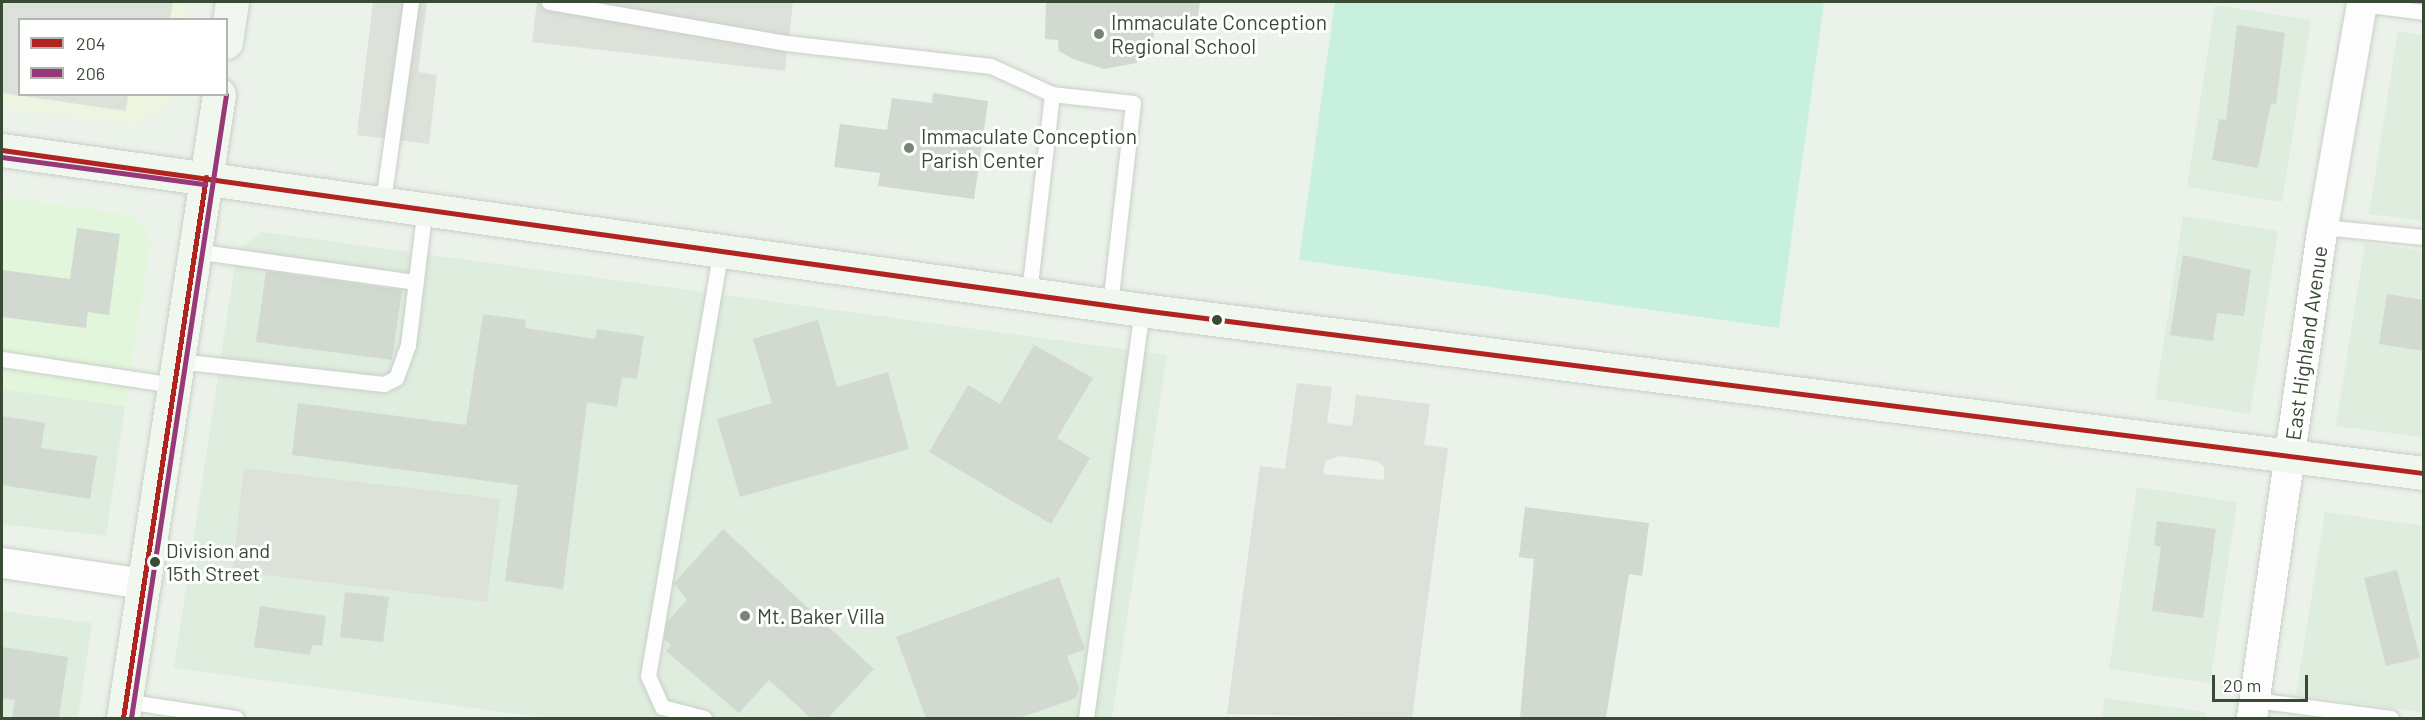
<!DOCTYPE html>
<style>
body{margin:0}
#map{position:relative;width:2425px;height:720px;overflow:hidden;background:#ebf2ea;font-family:Barlow,sans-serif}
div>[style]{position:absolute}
.residential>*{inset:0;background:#dfedde}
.commercial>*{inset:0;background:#e2f6dc}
.medical>*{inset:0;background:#edf5e1}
.green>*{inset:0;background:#c8f0df}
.parking>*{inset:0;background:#dce1da}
.building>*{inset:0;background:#d1d9d0}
.roads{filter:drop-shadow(0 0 2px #c9d0c7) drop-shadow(0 0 2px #c9d0c7)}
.lane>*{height:15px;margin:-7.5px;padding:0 7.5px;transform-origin:7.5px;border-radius:7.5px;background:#fcfdfc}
.street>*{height:30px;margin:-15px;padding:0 15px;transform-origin:15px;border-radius:15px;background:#fcfdfc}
.secondary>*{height:33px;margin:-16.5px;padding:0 16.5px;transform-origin:16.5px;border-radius:16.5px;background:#eff7ef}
.bus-1>*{height:4.5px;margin:-2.25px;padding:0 2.25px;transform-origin:2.25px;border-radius:2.25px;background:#b02321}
.bus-2>*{height:4.5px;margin:-2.25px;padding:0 2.25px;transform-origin:2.25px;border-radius:2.25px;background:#973978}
.dots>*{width:16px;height:16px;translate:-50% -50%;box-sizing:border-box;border:3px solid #fff;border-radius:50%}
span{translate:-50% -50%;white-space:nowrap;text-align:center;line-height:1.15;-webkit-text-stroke:6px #fff;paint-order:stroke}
.bus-label{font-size:20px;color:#394a35}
.left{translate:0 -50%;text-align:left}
.poi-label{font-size:21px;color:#394a35}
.street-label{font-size:21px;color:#394a35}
.frame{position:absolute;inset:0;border:3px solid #394a35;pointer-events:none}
.legend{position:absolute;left:18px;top:18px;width:210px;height:78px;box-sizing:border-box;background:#fff;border:2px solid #b0b7ae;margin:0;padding:8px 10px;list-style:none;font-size:18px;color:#394a35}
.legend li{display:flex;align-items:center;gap:12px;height:30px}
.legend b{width:30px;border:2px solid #b0b7ae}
.scale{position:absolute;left:2212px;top:675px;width:96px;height:27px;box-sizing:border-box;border:3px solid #394a35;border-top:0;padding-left:8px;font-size:18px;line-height:21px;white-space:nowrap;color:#394a35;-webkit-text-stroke:4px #fff;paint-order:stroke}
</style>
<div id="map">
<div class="residential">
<div style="clip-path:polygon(2215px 5px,2311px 20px,2282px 202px,2187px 187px)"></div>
<div style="clip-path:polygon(2398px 31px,2423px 35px,2423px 221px,2369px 214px)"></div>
<div style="clip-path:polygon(2183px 216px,2278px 231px,2250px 414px,2155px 399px)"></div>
<div style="clip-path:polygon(262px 232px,1167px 355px,1112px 718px,547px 718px,174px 668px,237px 251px)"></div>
<div style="clip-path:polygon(2365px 243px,2423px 251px,2423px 437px,2336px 426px)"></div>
<div style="clip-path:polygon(2px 389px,125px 406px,106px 536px,2px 524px)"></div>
<div style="clip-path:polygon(2137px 487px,2237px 502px,2210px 683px,2109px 669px)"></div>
<div style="clip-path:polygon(2325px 512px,2423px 526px,2423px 712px,2296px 695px)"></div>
<div style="clip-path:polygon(2px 611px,92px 623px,78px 718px,2px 718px)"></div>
<div style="clip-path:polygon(2105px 698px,2206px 712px,2205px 718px,2102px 718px)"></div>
</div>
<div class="commercial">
<div style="clip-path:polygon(2px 197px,132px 215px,151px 240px,125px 406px,2px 389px)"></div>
</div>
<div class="medical">
<div style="clip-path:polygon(2px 2px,189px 2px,186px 19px,20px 20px,20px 94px,174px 95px,173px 100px,133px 125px,2px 107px)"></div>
</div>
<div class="green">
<div style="clip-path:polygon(1335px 2px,1824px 2px,1779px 328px,1299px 260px)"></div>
</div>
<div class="parking">
<div style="clip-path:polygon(2px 2px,173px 2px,170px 19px,20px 20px,20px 94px,128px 95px,126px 111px,2px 93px)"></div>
<div style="clip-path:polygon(373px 2px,427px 2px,418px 72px,437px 75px,429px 144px,357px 135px)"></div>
<div style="clip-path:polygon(537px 2px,793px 2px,785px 71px,532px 42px)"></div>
<div style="clip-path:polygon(evenodd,1297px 383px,1332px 387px,1327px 423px,1352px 426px,1356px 395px,1430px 404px,1424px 445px,1448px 448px,1412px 718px,1227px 714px,1260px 466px,1285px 469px,1297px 383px,1340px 456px,1376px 461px,1384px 466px,1384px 480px,1323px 474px,1325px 461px,1340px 456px)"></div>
<div style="clip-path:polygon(244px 468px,500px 499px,487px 602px,232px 571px)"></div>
</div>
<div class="building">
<div style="clip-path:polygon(1046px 2px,1200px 2px,1196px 29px,1155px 23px,1152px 51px,1137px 52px,1137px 63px,1104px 69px,1073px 59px,1059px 51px,1058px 40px,1045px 39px)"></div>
<div style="clip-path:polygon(2237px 25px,2285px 33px,2276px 104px,2271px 103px,2258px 168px,2212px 160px,2219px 119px,2226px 120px)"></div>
<div style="clip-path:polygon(933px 93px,988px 101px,974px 199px,878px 186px,880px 173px,834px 167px,840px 124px,887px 130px,892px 98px,932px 103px)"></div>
<div style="clip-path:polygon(77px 228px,120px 234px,109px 315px,88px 312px,86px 328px,2px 317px,2px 270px,70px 279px)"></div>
<div style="clip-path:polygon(2183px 255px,2251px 270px,2244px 316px,2217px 313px,2213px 341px,2170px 335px)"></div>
<div style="clip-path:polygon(266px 271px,402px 290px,392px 360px,256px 342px)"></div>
<div style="clip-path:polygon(2387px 294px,2424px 300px,2424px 351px,2379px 344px)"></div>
<div style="clip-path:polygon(483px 314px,526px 320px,525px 328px,595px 339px,597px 329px,644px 336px,637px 379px,622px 377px,617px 407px,587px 402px,563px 589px,505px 581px,518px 485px,292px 455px,298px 403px,466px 425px)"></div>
<div style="clip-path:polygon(818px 320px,837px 387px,888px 372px,909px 449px,740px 497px,717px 419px,772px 403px,753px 339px)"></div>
<div style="clip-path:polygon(1034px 345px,1093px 378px,1057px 438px,1090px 458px,1051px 524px,929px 452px,968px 385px,1000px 404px)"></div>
<div style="clip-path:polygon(2px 416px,45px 423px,41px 448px,97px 456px,90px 499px,2px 485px)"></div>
<div style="clip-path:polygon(1525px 507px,1649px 523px,1642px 576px,1629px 574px,1606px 718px,1520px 718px,1534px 559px,1519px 557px)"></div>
<div style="clip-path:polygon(2157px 521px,2216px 529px,2203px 618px,2152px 611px,2161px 547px,2154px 545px)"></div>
<div style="clip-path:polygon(723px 529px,874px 669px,828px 718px,811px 718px,769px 680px,739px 713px,666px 651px,671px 645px,664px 638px,667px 622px,687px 600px,674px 583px)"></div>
<div style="clip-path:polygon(2397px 570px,2420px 658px,2386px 666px,2364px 578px)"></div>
<div style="clip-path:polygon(1059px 577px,1085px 649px,1067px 656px,1079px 687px,1076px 698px,1020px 718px,926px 718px,896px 637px)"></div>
<div style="clip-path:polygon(345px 592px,389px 597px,383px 642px,340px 637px)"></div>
<div style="clip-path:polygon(260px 606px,326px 616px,322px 646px,312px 645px,310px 655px,254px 647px)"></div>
<div style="clip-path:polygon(2px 647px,68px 657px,59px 718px,12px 718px,15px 700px,2px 698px)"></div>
</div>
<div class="roads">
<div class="lane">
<div style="left:549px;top:2px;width:241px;rotate:9.8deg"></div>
<div style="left:786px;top:43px;width:206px;rotate:6.4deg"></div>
<div style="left:991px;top:66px;width:67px;rotate:24.7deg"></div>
<div style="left:2362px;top:4px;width:63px;rotate:7.4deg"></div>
<div style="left:383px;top:201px;width:201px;rotate:-82deg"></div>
<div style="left:2323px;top:227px;width:101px;rotate:5.7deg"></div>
<div style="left:195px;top:251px;width:223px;rotate:8deg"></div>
<div style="left:1029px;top:293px;width:200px;rotate:-83.4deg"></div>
<div style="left:1052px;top:94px;width:81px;rotate:6.3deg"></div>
<div style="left:1133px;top:103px;width:203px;rotate:96.5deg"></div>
<div style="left:2px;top:359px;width:174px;rotate:8.6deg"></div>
<div style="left:178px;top:361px;width:207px;rotate:6.4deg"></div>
<div style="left:384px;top:384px;width:13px;rotate:-27deg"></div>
<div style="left:396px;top:378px;width:35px;rotate:-70deg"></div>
<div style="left:408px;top:345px;width:139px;rotate:-83deg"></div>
<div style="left:2255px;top:700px;width:137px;rotate:7.5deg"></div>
<div style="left:125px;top:701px;width:112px;rotate:8.7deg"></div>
<div style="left:704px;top:718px;width:43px;rotate:-165.3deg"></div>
<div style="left:662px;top:707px;width:34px;rotate:-114deg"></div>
<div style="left:648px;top:676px;width:433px;rotate:-80.3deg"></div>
<div style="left:1086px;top:718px;width:412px;rotate:-82.2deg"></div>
</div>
<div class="street">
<div style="left:2px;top:563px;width:144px;rotate:8.4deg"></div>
<div style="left:2252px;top:718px;width:496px;rotate:-81.8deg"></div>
<div style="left:2323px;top:227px;width:226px;rotate:-80.1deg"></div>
</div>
<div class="secondary">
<div style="left:226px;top:42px;width:40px;rotate:-81.5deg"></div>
<div style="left:2px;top:150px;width:1151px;rotate:7.99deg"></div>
<div style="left:1142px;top:310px;width:1292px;rotate:7.25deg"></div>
<div style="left:123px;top:718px;width:631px;rotate:-81.25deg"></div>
</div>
</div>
<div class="bus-1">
<div style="left:2px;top:150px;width:1151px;rotate:7.99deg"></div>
<div style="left:1142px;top:310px;width:1292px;rotate:7.25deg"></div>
<div style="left:123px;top:718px;width:547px;rotate:-81.28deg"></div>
</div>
<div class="bus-2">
<div style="left:2px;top:157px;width:205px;rotate:7.6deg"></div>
<div style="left:131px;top:718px;width:630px;rotate:-81.33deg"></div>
</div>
<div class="dots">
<div style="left:1099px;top:34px;background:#778574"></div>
<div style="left:909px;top:148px;background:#778574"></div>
<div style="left:1217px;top:320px;background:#394a35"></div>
<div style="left:155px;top:562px;background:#394a35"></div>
<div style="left:745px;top:616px;background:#778574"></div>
</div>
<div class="bus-label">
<span class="left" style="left:166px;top:562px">Division and<br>15th Street</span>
</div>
<div class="poi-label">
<span class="left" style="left:1111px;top:34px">Immaculate Conception<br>Regional School</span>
<span class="left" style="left:921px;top:148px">Immaculate Conception<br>Parish Center</span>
<span class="left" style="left:757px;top:616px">Mt. Baker Villa</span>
</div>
<div class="street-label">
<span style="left:2306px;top:343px;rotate:-82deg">East Highland Avenue</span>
</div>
<div class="frame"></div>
<ul class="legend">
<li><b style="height:8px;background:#b02321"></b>204</li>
<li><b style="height:8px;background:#973978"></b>206</li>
</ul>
<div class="scale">20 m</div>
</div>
